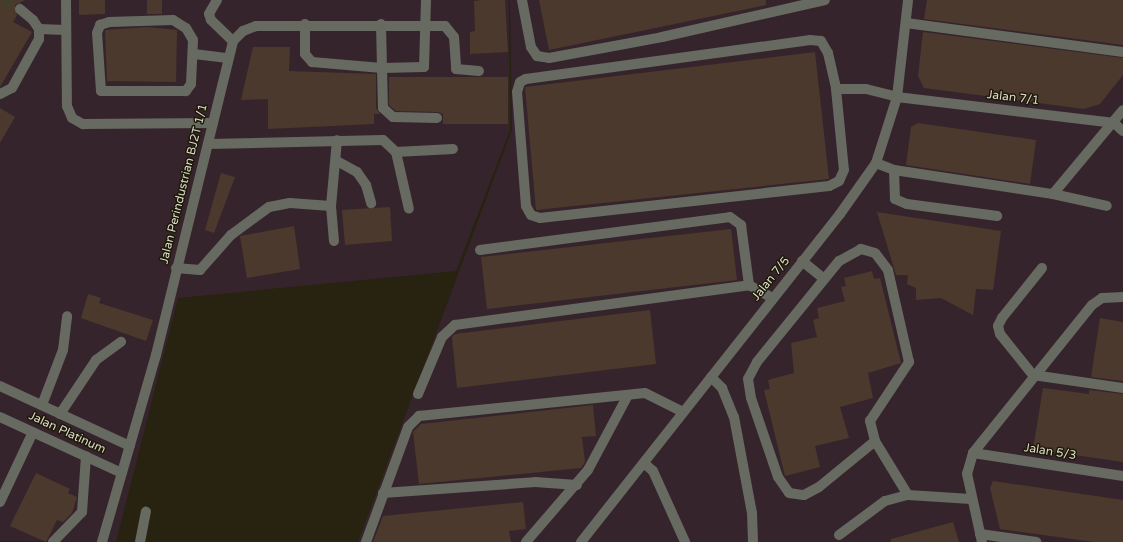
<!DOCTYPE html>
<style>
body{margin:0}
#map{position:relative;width:1123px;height:542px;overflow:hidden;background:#272310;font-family:"Varela Round",sans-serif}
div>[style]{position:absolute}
.industrial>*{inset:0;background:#36242c}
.building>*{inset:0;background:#4b392d}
.minor-tunnel>*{height:10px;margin-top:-5px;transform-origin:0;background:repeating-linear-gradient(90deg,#423e2c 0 10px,transparent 0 15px)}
.minor>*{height:10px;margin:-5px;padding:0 5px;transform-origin:5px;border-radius:5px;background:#666a61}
span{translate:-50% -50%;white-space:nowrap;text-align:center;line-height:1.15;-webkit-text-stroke:3px #1d1907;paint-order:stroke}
.street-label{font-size:12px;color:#dbd9cd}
</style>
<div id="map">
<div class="industrial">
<div style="clip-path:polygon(0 0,509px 0,510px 130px,456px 271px,178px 298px,116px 542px,0 541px)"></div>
<div style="clip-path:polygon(510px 0,1123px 0,1123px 542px,358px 542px,512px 130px)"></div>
</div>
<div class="building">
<div style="clip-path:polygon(0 0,25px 0,15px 5px,17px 15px,13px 22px,32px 32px,0 87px)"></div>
<div style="clip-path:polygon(79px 0,105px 0,105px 14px,79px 15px)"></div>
<div style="clip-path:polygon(147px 0,162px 0,162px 14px,147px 14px)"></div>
<div style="clip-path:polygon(482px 0,505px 0,508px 52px,470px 54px,470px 32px,475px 31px,474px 1px)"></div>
<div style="clip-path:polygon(539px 0,766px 0,766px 5px,549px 50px)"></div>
<div style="clip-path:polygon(927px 0,1123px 0,1123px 45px,924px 19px)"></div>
<div style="clip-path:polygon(147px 27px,177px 30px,176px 82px,107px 81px,105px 30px)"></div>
<div style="clip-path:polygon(923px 32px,1123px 58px,1123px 75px,1100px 104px,1084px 109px,924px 88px,918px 76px)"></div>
<div style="clip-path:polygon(253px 47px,290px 47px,289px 71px,376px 74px,376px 108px,380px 114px,374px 114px,374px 124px,268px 129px,268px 99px,241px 100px)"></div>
<div style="clip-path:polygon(815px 52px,829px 179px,536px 210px,525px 87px)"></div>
<div style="clip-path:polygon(389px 77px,508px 77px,508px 124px,443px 124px,443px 114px,438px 112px,396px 111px,389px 105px)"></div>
<div style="clip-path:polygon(0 108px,15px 117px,0 143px)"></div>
<div style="clip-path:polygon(918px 123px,1036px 140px,1030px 184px,906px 165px,911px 127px)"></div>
<div style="clip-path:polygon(221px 173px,235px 177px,214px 233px,205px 230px)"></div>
<div style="clip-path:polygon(390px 207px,392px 241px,345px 245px,342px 210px)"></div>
<div style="clip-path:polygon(877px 212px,1001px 231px,993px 290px,976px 289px,973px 315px,941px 298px,916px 300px,916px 288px,907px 284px,908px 275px,896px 275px)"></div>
<div style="clip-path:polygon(294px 226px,300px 269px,247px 278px,240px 236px)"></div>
<div style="clip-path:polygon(731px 229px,737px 280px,487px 309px,481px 257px)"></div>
<div style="clip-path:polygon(872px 271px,874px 279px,880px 278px,901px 363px,868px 373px,873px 398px,840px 407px,849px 438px,815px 446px,820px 467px,785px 476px,764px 390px,770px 389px,768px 380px,794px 373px,791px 343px,817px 337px,813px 320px,819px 318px,817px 308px,845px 301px,841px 287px,846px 286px,844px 278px)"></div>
<div style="clip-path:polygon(88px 294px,101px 298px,99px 303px,153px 320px,146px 341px,81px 318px)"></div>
<div style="clip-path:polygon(650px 310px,656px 364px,457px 388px,452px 337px,455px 334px)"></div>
<div style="clip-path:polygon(1100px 318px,1123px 322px,1123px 381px,1091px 377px)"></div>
<div style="clip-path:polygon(1043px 388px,1089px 394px,1089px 390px,1123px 394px,1123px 462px,1033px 449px)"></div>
<div style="clip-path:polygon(593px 405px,596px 436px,582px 437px,585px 462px,581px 468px,419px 484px,413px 432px,421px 424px)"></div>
<div style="clip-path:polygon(36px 473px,70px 489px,68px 493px,77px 497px,72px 513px,63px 522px,57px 520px,46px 542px,10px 526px)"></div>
<div style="clip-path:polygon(993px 481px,1123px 500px,1123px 542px,1094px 542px,1000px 529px,990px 488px)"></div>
<div style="clip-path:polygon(523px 502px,526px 529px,509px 531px,511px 542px,373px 542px,383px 516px)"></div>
<div style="clip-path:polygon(953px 522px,959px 542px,891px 542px,891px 539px)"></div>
</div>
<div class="minor-tunnel">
<div style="left:3px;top:0;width:19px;rotate:28deg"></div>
</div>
<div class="minor">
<div style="left:66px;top:0;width:106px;rotate:89.5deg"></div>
<div style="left:67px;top:106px;width:13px;rotate:67deg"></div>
<div style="left:72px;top:118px;width:13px;rotate:29deg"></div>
<div style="left:83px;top:124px;width:130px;rotate:-0.4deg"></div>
<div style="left:217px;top:0;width:16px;rotate:120deg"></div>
<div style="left:209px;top:14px;width:6px;rotate:72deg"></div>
<div style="left:211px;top:20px;width:30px;rotate:44deg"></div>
<div style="left:426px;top:0;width:67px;rotate:91.7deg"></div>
<div style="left:424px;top:67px;width:42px;rotate:178.6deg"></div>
<div style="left:382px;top:68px;width:40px;rotate:88.6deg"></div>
<div style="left:383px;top:108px;width:13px;rotate:42deg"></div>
<div style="left:393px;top:117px;width:44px;rotate:1.3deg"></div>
<div style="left:522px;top:0;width:48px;rotate:79.2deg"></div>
<div style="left:531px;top:47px;width:11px;rotate:56deg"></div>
<div style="left:537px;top:56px;width:12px;rotate:9deg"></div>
<div style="left:549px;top:58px;width:115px;rotate:-10.5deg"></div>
<div style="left:662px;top:37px;width:167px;rotate:-12.8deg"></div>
<div style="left:173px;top:20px;width:15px;rotate:32deg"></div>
<div style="left:186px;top:28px;width:14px;rotate:60deg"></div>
<div style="left:193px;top:40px;width:44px;rotate:92.6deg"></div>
<div style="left:191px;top:84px;width:9px;rotate:126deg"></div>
<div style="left:186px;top:91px;width:85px;rotate:180deg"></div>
<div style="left:101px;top:91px;width:58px;rotate:-93.9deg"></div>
<div style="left:97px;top:33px;width:9px;rotate:-69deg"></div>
<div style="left:100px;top:25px;width:9px;rotate:-18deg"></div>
<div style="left:109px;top:22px;width:64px;rotate:-1.8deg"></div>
<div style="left:906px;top:23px;width:219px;rotate:7.6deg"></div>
<div style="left:305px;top:24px;width:30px;rotate:90deg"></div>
<div style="left:305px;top:54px;width:11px;rotate:49deg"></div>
<div style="left:312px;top:62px;width:70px;rotate:4.9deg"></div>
<div style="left:382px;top:68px;width:44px;rotate:-91.3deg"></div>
<div style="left:39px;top:29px;width:27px;rotate:2deg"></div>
<div style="left:194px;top:54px;width:34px;rotate:7deg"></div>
<div style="left:836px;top:89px;width:81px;rotate:84.4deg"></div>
<div style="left:844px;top:170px;width:12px;rotate:114deg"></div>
<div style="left:839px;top:181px;width:11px;rotate:153deg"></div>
<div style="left:829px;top:186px;width:291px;rotate:173.7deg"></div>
<div style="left:540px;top:218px;width:9px;rotate:-162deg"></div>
<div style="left:531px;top:215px;width:10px;rotate:-119deg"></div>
<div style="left:526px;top:206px;width:114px;rotate:-94.5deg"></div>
<div style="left:517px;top:92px;width:10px;rotate:-73deg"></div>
<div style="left:520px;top:82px;width:7px;rotate:-27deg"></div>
<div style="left:526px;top:79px;width:287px;rotate:-7.8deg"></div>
<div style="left:810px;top:40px;width:11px;rotate:5deg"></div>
<div style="left:821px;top:41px;width:14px;rotate:60deg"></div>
<div style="left:828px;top:53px;width:37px;rotate:77deg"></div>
<div style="left:836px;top:89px;width:30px"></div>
<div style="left:866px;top:89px;width:32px;rotate:14deg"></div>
<div style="left:897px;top:97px;width:219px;rotate:6.8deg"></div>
<div style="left:1114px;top:123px;width:12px;rotate:42deg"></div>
<div style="left:0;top:94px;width:13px;rotate:-27deg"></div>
<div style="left:12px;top:88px;width:56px;rotate:-61.1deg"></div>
<div style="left:39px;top:39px;width:10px;rotate:-90deg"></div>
<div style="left:39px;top:29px;width:11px;rotate:-124deg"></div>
<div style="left:33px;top:20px;width:17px;rotate:-140deg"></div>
<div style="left:208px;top:144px;width:175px;rotate:-1.3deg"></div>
<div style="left:383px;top:140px;width:18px;rotate:43deg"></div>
<div style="left:396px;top:152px;width:58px;rotate:77.2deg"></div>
<div style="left:396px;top:152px;width:57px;rotate:-3deg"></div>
<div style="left:337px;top:161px;width:23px;rotate:29deg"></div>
<div style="left:357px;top:172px;width:16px;rotate:55deg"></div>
<div style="left:366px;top:185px;width:19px;rotate:74deg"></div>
<div style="left:876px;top:163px;width:19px;rotate:21deg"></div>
<div style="left:894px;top:170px;width:161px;rotate:8.6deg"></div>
<div style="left:1053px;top:194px;width:109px;rotate:-50.2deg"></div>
<div style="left:894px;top:170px;width:29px;rotate:88deg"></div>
<div style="left:895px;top:199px;width:13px;rotate:23deg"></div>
<div style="left:907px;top:204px;width:91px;rotate:7.6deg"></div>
<div style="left:1053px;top:194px;width:55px;rotate:12.5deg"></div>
<div style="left:334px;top:241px;width:35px;rotate:-95deg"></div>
<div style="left:331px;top:206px;width:66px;rotate:-84.8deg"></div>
<div style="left:480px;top:250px;width:252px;rotate:-7.5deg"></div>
<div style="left:730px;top:217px;width:14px;rotate:36deg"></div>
<div style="left:741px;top:225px;width:61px;rotate:82.4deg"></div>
<div style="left:802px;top:261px;width:28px;rotate:39deg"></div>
<div style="left:176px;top:268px;width:24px;rotate:5deg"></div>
<div style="left:200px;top:270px;width:47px;rotate:-48.5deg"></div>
<div style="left:231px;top:235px;width:47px;rotate:-36.4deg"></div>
<div style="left:269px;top:207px;width:21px;rotate:-11deg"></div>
<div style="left:290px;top:203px;width:41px;rotate:4.2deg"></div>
<div style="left:1042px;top:268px;width:64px;rotate:128.7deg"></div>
<div style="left:1002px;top:318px;width:9px;rotate:117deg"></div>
<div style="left:998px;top:326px;width:8px;rotate:76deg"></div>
<div style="left:1000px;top:334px;width:53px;rotate:51.2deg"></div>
<div style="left:1033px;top:375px;width:91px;rotate:8.2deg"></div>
<div style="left:711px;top:377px;width:16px;rotate:45deg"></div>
<div style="left:722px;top:388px;width:31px;rotate:68deg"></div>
<div style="left:734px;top:417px;width:98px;rotate:79.4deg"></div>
<div style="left:752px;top:513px;width:29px;rotate:88deg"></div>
<div style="left:0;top:386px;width:143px;rotate:24.8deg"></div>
<div style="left:418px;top:394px;width:62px;rotate:-67.2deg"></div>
<div style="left:442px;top:337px;width:18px;rotate:-43deg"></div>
<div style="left:455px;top:325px;width:297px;rotate:-7.7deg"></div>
<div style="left:749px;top:285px;width:26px;rotate:29deg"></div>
<div style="left:42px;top:405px;width:59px;rotate:-69.1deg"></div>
<div style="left:63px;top:350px;width:34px;rotate:-83deg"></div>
<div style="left:60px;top:414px;width:65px;rotate:-56.3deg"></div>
<div style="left:96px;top:360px;width:31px;rotate:-36deg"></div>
<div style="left:0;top:417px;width:134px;rotate:24.7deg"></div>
<div style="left:875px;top:441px;width:21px;rotate:-104deg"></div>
<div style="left:870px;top:421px;width:71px;rotate:-56.5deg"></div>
<div style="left:909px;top:362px;width:94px;rotate:-102.9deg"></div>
<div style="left:888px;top:270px;width:21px;rotate:-127deg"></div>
<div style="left:875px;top:253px;width:15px;rotate:-164deg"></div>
<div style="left:861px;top:249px;width:25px;rotate:151deg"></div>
<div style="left:839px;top:261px;width:130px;rotate:129.1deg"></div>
<div style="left:757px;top:362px;width:19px;rotate:118deg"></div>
<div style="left:748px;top:379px;width:19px;rotate:81deg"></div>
<div style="left:751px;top:398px;width:83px;rotate:71.1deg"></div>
<div style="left:778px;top:477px;width:19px;rotate:55deg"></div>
<div style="left:789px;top:493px;width:15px;rotate:8deg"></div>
<div style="left:804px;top:495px;width:17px;rotate:-28deg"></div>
<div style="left:819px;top:487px;width:72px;rotate:-39.4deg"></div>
<div style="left:875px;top:441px;width:63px;rotate:58.6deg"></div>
<div style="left:973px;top:453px;width:152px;rotate:8.7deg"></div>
<div style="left:644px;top:463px;width:12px;rotate:42deg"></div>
<div style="left:653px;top:471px;width:78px;rotate:65.7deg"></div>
<div style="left:383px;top:493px;width:152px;rotate:-4.1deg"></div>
<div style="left:535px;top:482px;width:42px;rotate:4.1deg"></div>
<div style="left:0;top:502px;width:77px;rotate:-64.8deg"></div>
<div style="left:980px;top:534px;width:57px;rotate:8.1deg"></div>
<div style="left:839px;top:535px;width:57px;rotate:-36.5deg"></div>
<div style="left:885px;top:501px;width:24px;rotate:-15deg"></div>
<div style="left:908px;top:495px;width:63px;rotate:3.6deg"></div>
<div style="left:53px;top:542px;width:42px;rotate:-46deg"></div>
<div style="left:82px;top:512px;width:56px;rotate:-85.9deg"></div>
<div style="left:102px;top:542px;width:195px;rotate:-73.9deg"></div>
<div style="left:156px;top:355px;width:323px;rotate:-76.2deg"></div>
<div style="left:233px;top:41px;width:14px;rotate:-45deg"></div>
<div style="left:243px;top:31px;width:14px;rotate:-21deg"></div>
<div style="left:256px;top:26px;width:189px"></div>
<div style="left:445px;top:26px;width:14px;rotate:51deg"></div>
<div style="left:454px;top:37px;width:32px;rotate:86deg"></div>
<div style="left:456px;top:69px;width:23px;rotate:5deg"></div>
<div style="left:140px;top:542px;width:31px;rotate:-79deg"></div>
<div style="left:366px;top:542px;width:122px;rotate:-69.9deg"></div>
<div style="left:408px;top:427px;width:16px;rotate:-45deg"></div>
<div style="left:419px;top:416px;width:227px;rotate:-5.8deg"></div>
<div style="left:645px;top:393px;width:42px;rotate:26.6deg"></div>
<div style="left:526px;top:542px;width:95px;rotate:-49.3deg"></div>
<div style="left:588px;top:470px;width:85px;rotate:-61.9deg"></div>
<div style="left:581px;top:542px;width:418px;rotate:-51.7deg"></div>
<div style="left:840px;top:214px;width:62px;rotate:-54.8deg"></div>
<div style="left:876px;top:163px;width:69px;rotate:-72.3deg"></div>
<div style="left:897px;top:97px;width:98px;rotate:-83.5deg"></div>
<div style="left:982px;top:542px;width:70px;rotate:-102.4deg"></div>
<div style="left:967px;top:474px;width:22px;rotate:-74deg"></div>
<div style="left:973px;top:453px;width:190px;rotate:-51.2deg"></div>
<div style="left:1092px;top:305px;width:12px;rotate:-35deg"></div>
<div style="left:1102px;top:298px;width:21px;rotate:-3deg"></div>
</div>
<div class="street-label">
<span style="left:1013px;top:98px;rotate:7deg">Jalan 7/1</span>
<span style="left:184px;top:184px;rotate:-76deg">Jalan Perindustrian BJ2T 1/1</span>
<span style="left:771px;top:279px;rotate:-51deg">Jalan 7/5</span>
<span style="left:67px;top:433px;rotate:25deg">Jalan Platinum</span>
<span style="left:1050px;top:452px;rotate:9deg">Jalan 5/3</span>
</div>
</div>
